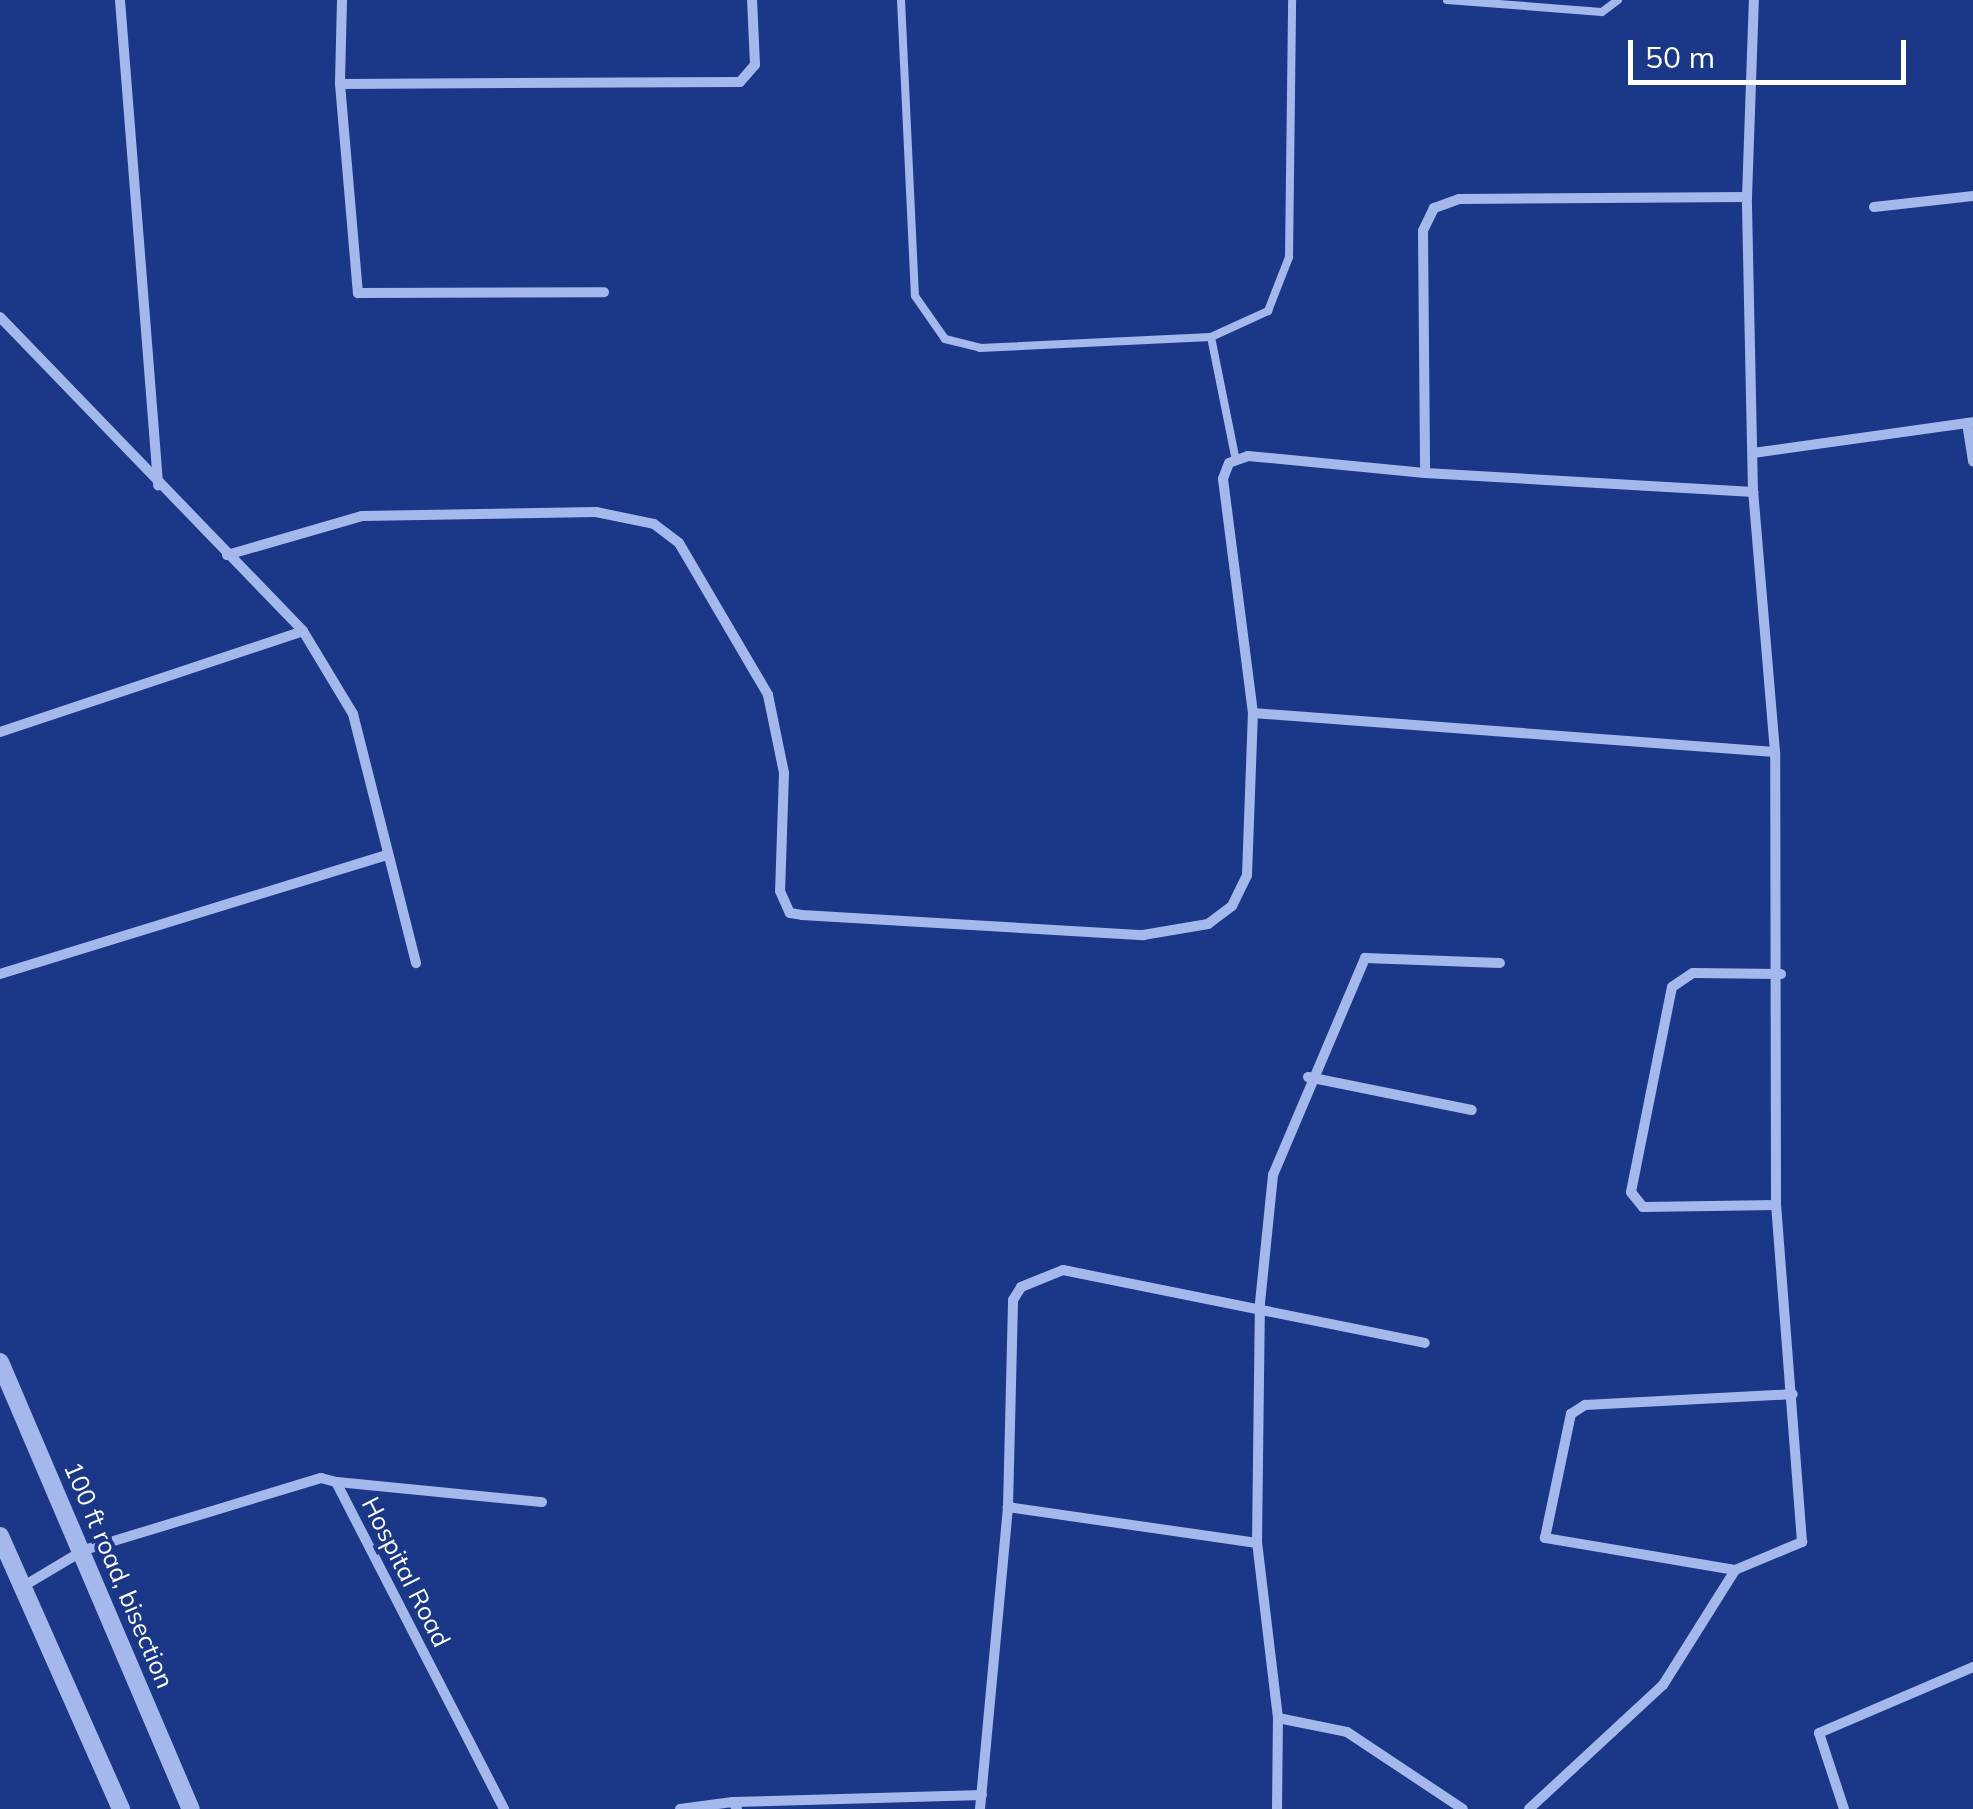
<!DOCTYPE html>
<style>
body{margin:0}
#map{position:relative;width:1973px;height:1809px;overflow:hidden;background:#1b3787;font-family:Mulish,sans-serif}
div>[style]{position:absolute}
.service>*{height:8px;margin:-4px;padding:0 4px;transform-origin:4px;border-radius:4px;background:#a4b8ec}
.minor>*{height:10px;margin:-5px;padding:0 5px;transform-origin:5px;border-radius:5px;background:#a4b8ec}
.tertiary>*{height:18px;margin:-9px;padding:0 9px;transform-origin:9px;border-radius:9px;background:#a4b8ec}
span{translate:-50% -50%;white-space:nowrap;text-align:center;line-height:1.15;-webkit-text-stroke:8px #1b3787;paint-order:stroke}
.street-label{font-size:25px;color:#fff}
.scale{position:absolute;left:1628px;top:40px;width:278px;height:45px;box-sizing:border-box;border:5px solid #fff;border-top:0;padding-left:12px;font-size:30px;line-height:35px;white-space:nowrap;color:#fff;-webkit-text-stroke:8px #1b3787;paint-order:stroke}
</style>
<div id="map">
<div class="service">
<div style="left:901px;top:0;width:296px;rotate:87.3deg"></div>
<div style="left:915px;top:296px;width:52px;rotate:55.1deg"></div>
<div style="left:945px;top:339px;width:36px;rotate:14deg"></div>
<div style="left:980px;top:348px;width:231px;rotate:-2.7deg"></div>
<div style="left:1211px;top:337px;width:63px;rotate:-24.5deg"></div>
<div style="left:1268px;top:311px;width:58px;rotate:-68.7deg"></div>
<div style="left:1289px;top:257px;width:257px;rotate:-89.3deg"></div>
<div style="left:1447px;top:0;width:155px;rotate:4.4deg"></div>
<div style="left:1602px;top:12px;width:20px;rotate:-37deg"></div>
<div style="left:1211px;top:337px;width:126px;rotate:78.6deg"></div>
</div>
<div class="minor">
<div style="left:120px;top:0;width:487px;rotate:85.5deg"></div>
<div style="left:342px;top:0;width:84px;rotate:91.4deg"></div>
<div style="left:340px;top:84px;width:400px;rotate:-0.3deg"></div>
<div style="left:740px;top:82px;width:23px;rotate:-49deg"></div>
<div style="left:755px;top:65px;width:65px;rotate:-92.6deg"></div>
<div style="left:340px;top:84px;width:210px;rotate:85.1deg"></div>
<div style="left:358px;top:293px;width:246px;rotate:-0.2deg"></div>
<div style="left:1747px;top:197px;width:197px;rotate:-88deg"></div>
<div style="left:1874px;top:207px;width:100px;rotate:-6.3deg"></div>
<div style="left:0;top:317px;width:436px;rotate:46deg"></div>
<div style="left:1967px;top:423px;width:39px;rotate:81deg"></div>
<div style="left:1753px;top:453px;width:222px;rotate:-8deg"></div>
<div style="left:1425px;top:473px;width:178px;rotate:-174.5deg"></div>
<div style="left:1248px;top:456px;width:20px;rotate:160deg"></div>
<div style="left:1229px;top:463px;width:17px;rotate:111deg"></div>
<div style="left:1223px;top:479px;width:236px;rotate:82.7deg"></div>
<div style="left:1253px;top:713px;width:523px;rotate:4.27deg"></div>
<div style="left:227px;top:555px;width:141px;rotate:-16.1deg"></div>
<div style="left:362px;top:516px;width:234px;rotate:-1deg"></div>
<div style="left:596px;top:512px;width:59px;rotate:11.7deg"></div>
<div style="left:654px;top:524px;width:31px;rotate:37deg"></div>
<div style="left:679px;top:543px;width:176px;rotate:59.6deg"></div>
<div style="left:768px;top:695px;width:80px;rotate:78.4deg"></div>
<div style="left:784px;top:773px;width:118px;rotate:91.9deg"></div>
<div style="left:780px;top:891px;width:24px;rotate:66deg"></div>
<div style="left:790px;top:913px;width:12px;rotate:9deg"></div>
<div style="left:802px;top:915px;width:342px;rotate:3.4deg"></div>
<div style="left:1143px;top:935px;width:66px;rotate:-9.6deg"></div>
<div style="left:1208px;top:924px;width:30px;rotate:-37deg"></div>
<div style="left:1232px;top:906px;width:34px;rotate:-64deg"></div>
<div style="left:1247px;top:875px;width:162px;rotate:-87.9deg"></div>
<div style="left:0;top:732px;width:319px;rotate:-18.4deg"></div>
<div style="left:303px;top:631px;width:97px;rotate:58.9deg"></div>
<div style="left:353px;top:714px;width:257px;rotate:75.8deg"></div>
<div style="left:0;top:974px;width:406px;rotate:-17.1deg"></div>
<div style="left:1308px;top:1077px;width:167px;rotate:11.4deg"></div>
<div style="left:1776px;top:1205px;width:133px;rotate:179.1deg"></div>
<div style="left:1643px;top:1207px;width:19px;rotate:-129deg"></div>
<div style="left:1631px;top:1192px;width:209px;rotate:-78.7deg"></div>
<div style="left:1672px;top:987px;width:25px;rotate:-34deg"></div>
<div style="left:1693px;top:973px;width:88px;rotate:0.7deg"></div>
<div style="left:337px;top:1482px;width:206px;rotate:5.6deg"></div>
<div style="left:1257px;top:1543px;width:252px;rotate:-171.8deg"></div>
<div style="left:1008px;top:1507px;width:207px;rotate:-88.6deg"></div>
<div style="left:1013px;top:1300px;width:15px;rotate:-58deg"></div>
<div style="left:1021px;top:1287px;width:45px;rotate:-22deg"></div>
<div style="left:1063px;top:1270px;width:369px;rotate:11.4deg"></div>
<div style="left:1735px;top:1570px;width:193px;rotate:-170.4deg"></div>
<div style="left:1545px;top:1538px;width:127px;rotate:-78.2deg"></div>
<div style="left:1571px;top:1414px;width:17px;rotate:-33deg"></div>
<div style="left:1585px;top:1405px;width:208px;rotate:-3deg"></div>
<div style="left:22px;top:1587px;width:72px;rotate:-30.8deg"></div>
<div style="left:84px;top:1550px;width:248px;rotate:-16.9deg"></div>
<div style="left:321px;top:1478px;width:16px;rotate:15deg"></div>
<div style="left:336px;top:1482px;width:368px;rotate:62.8deg"></div>
<div style="left:1278px;top:1718px;width:70px;rotate:11.5deg"></div>
<div style="left:1347px;top:1732px;width:139px;rotate:33.6deg"></div>
<div style="left:733px;top:1802px;width:249px;rotate:-1.6deg"></div>
<div style="left:680px;top:1809px;width:53px;rotate:-7.5deg"></div>
<div style="left:733px;top:1802px;width:8px;rotate:60deg"></div>
<div style="left:980px;top:1809px;width:303px;rotate:-84.7deg"></div>
<div style="left:1277px;top:1809px;width:91px;rotate:-89.4deg"></div>
<div style="left:1278px;top:1718px;width:176px;rotate:-96.8deg"></div>
<div style="left:1257px;top:1543px;width:240px;rotate:-89.3deg"></div>
<div style="left:1260px;top:1303px;width:129px;rotate:-84.2deg"></div>
<div style="left:1273px;top:1175px;width:236px;rotate:-67deg"></div>
<div style="left:1365px;top:958px;width:135px;rotate:2.1deg"></div>
<div style="left:1529px;top:1809px;width:183px;rotate:-42.8deg"></div>
<div style="left:1663px;top:1685px;width:136px;rotate:-57.9deg"></div>
<div style="left:1735px;top:1570px;width:73px;rotate:-22.7deg"></div>
<div style="left:1802px;top:1542px;width:338px;rotate:-94.4deg"></div>
<div style="left:1776px;top:1205px;width:453px;rotate:-90.1deg"></div>
<div style="left:1775px;top:752px;width:261px;rotate:-94.8deg"></div>
<div style="left:1753px;top:492px;width:295px;rotate:-91.2deg"></div>
<div style="left:1747px;top:197px;width:288px;rotate:179.6deg"></div>
<div style="left:1459px;top:199px;width:27px;rotate:160deg"></div>
<div style="left:1434px;top:208px;width:25px;rotate:116deg"></div>
<div style="left:1423px;top:231px;width:242px;rotate:89.5deg"></div>
<div style="left:1425px;top:473px;width:329px;rotate:3.3deg"></div>
<div style="left:1844px;top:1809px;width:80px;rotate:-108.2deg"></div>
<div style="left:1819px;top:1733px;width:168px;rotate:-23.2deg"></div>
</div>
<div class="tertiary">
<div style="left:0;top:1362px;width:486px;rotate:66.9deg"></div>
<div style="left:0;top:1536px;width:299px;rotate:66.1deg"></div>
</div>
<div class="street-label">
<span style="left:406px;top:1572px;rotate:63deg">Hospital Road</span>
<span style="left:119px;top:1575px;rotate:67deg">100 ft road, bisection</span>
</div>
<div class="scale">50 m</div>
</div>
